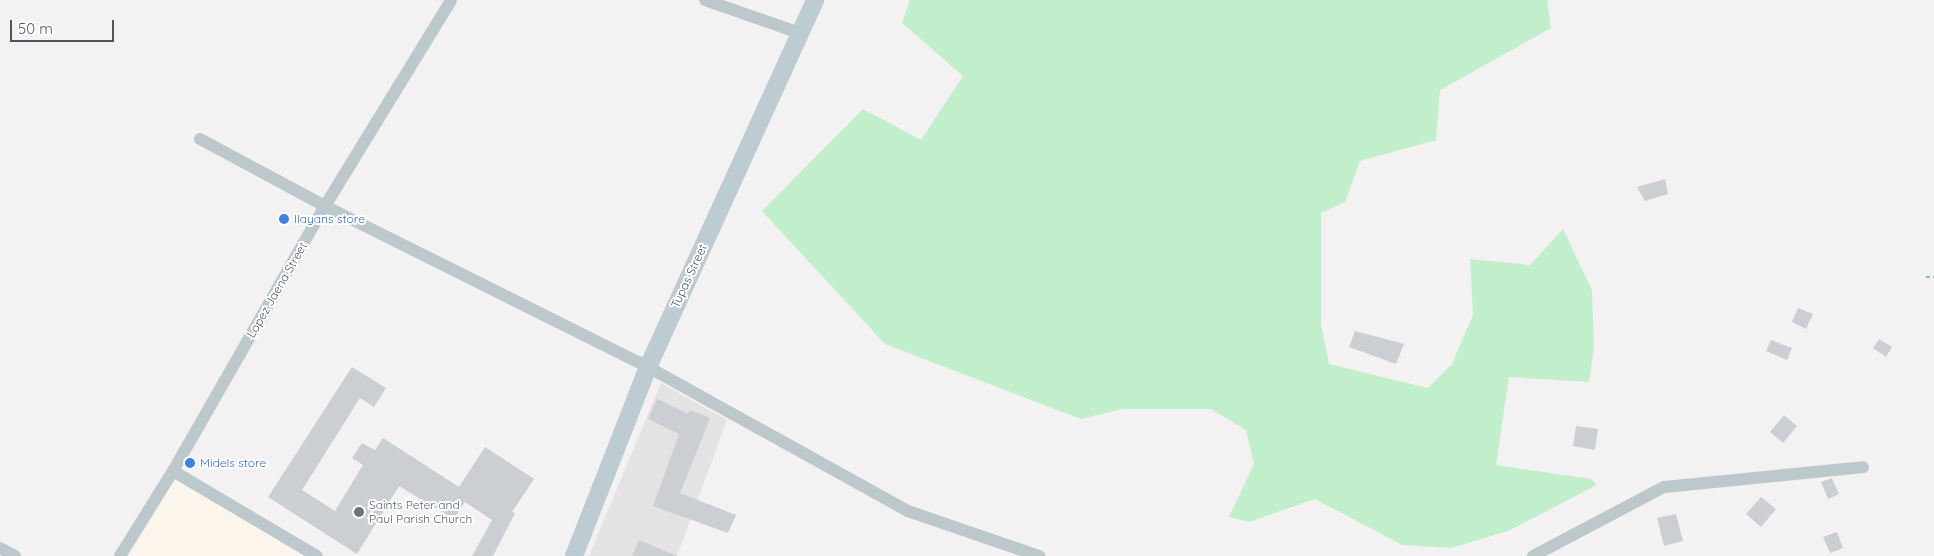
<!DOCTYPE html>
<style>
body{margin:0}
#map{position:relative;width:1934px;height:556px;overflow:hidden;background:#f3f1f1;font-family:Quicksand,sans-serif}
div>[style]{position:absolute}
.commercial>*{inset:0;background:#fcf5ec}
.education>*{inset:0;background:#e4e2e3}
.green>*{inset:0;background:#c1efcb}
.building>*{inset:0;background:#cbcfd3}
.path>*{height:2.5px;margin-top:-1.25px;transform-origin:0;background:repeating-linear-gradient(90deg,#79cd95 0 4px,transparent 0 6.5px)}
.street>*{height:12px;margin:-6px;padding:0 6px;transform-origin:6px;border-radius:6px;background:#bdc8cd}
.secondary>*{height:18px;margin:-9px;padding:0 9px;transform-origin:9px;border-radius:9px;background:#bdcbd2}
.dots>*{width:14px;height:14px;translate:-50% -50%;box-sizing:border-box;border:2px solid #fff;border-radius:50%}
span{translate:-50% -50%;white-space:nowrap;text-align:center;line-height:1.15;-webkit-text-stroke:4px #fff;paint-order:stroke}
.shop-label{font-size:12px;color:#366cbe}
.left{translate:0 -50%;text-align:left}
.street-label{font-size:12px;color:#49585e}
.worship-label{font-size:12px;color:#5b616d}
.scale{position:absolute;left:10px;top:20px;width:104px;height:22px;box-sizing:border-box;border:2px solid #49585e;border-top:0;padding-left:6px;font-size:15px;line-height:18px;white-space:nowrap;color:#49585e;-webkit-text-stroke:4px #fff;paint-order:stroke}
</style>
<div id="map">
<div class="commercial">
<div style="clip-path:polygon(176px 478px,302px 556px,130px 556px)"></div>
</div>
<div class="education">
<div style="clip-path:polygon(661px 383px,727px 420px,677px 556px,589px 556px)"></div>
</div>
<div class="green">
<div style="clip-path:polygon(910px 0,1547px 0,1551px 28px,1440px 90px,1436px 140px,1360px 161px,1345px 202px,1321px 213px,1321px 324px,1329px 364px,1428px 388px,1452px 364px,1473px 315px,1470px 259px,1530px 265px,1563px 229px,1592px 290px,1594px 349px,1589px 382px,1509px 377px,1496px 465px,1591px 479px,1597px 485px,1508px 531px,1451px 548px,1402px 545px,1315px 499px,1249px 522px,1229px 517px,1254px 464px,1246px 430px,1211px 409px,1122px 409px,1081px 419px,885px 344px,762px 211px,863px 109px,921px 140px,963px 76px,902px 23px)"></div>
</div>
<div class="building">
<div style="clip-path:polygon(1665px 179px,1668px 194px,1645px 201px,1637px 187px)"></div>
<div style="clip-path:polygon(1798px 308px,1813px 314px,1806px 329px,1792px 322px)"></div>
<div style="clip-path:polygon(1355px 331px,1404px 344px,1396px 364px,1349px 347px)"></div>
<div style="clip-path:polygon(1879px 339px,1892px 347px,1886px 357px,1873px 348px)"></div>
<div style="clip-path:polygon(1771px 340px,1792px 348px,1787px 360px,1766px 351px)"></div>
<div style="clip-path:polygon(352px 367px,386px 388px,374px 407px,360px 398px,302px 490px,335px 511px,363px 465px,352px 458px,362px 443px,375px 450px,383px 438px,459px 487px,485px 447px,534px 479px,512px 512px,515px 513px,493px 556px,472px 556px,492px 520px,465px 502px,454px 519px,399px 486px,357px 554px,268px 497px)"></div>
<div style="clip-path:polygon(657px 399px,688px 414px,690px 410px,710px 418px,680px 493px,736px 515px,728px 533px,653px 506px,679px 434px,648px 419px)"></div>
<div style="clip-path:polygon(1784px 415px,1797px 426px,1783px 443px,1770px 432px)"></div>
<div style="clip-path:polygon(1576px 426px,1598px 429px,1595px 450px,1573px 446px)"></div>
<div style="clip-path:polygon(1832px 478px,1839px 494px,1828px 499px,1821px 482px)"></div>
<div style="clip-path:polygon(1761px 497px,1776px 509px,1761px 527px,1746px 514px)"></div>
<div style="clip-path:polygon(1676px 514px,1683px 541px,1664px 546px,1657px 518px)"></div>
<div style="clip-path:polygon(1837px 532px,1843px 548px,1830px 553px,1823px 537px)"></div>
<div style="clip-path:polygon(639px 540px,677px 556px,632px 556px)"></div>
</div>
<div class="path">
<div style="left:1926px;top:277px;width:8px"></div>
</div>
<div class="street">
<div style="left:705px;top:0;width:101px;rotate:19.2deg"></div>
<div style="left:200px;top:139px;width:142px;rotate:28.2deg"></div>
<div style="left:325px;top:206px;width:361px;rotate:26.5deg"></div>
<div style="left:648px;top:367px;width:297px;rotate:29deg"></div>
<div style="left:908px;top:511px;width:139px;rotate:19deg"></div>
<div style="left:173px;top:471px;width:167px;rotate:30.6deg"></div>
<div style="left:0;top:548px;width:17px;rotate:28deg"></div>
<div style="left:120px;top:556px;width:100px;rotate:-58.1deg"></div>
<div style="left:173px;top:471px;width:305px;rotate:-60.2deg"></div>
<div style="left:325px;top:206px;width:241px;rotate:-58.5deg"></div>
<div style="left:1533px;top:556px;width:148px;rotate:-27.8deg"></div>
<div style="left:1664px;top:487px;width:200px;rotate:-5.7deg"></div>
</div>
<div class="secondary">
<div style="left:574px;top:556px;width:203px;rotate:-68.6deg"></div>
<div style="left:648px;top:367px;width:403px;rotate:-65.5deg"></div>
</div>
<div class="dots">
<div style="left:284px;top:219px;background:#3f7fe0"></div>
<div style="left:190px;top:463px;background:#3f7fe0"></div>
<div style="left:359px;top:512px;background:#6b7280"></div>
</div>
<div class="shop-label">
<span class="left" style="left:294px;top:219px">Ilayans store</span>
<span class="left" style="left:200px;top:463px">Midels store</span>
</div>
<div class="street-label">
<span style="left:689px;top:276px;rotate:-65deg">Tupas Street</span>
<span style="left:277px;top:290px;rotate:-60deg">Lopez Jaena Street</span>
</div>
<div class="worship-label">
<span class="left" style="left:369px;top:512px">Saints Peter and<br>Paul Parish Church</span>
</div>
<div class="scale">50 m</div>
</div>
